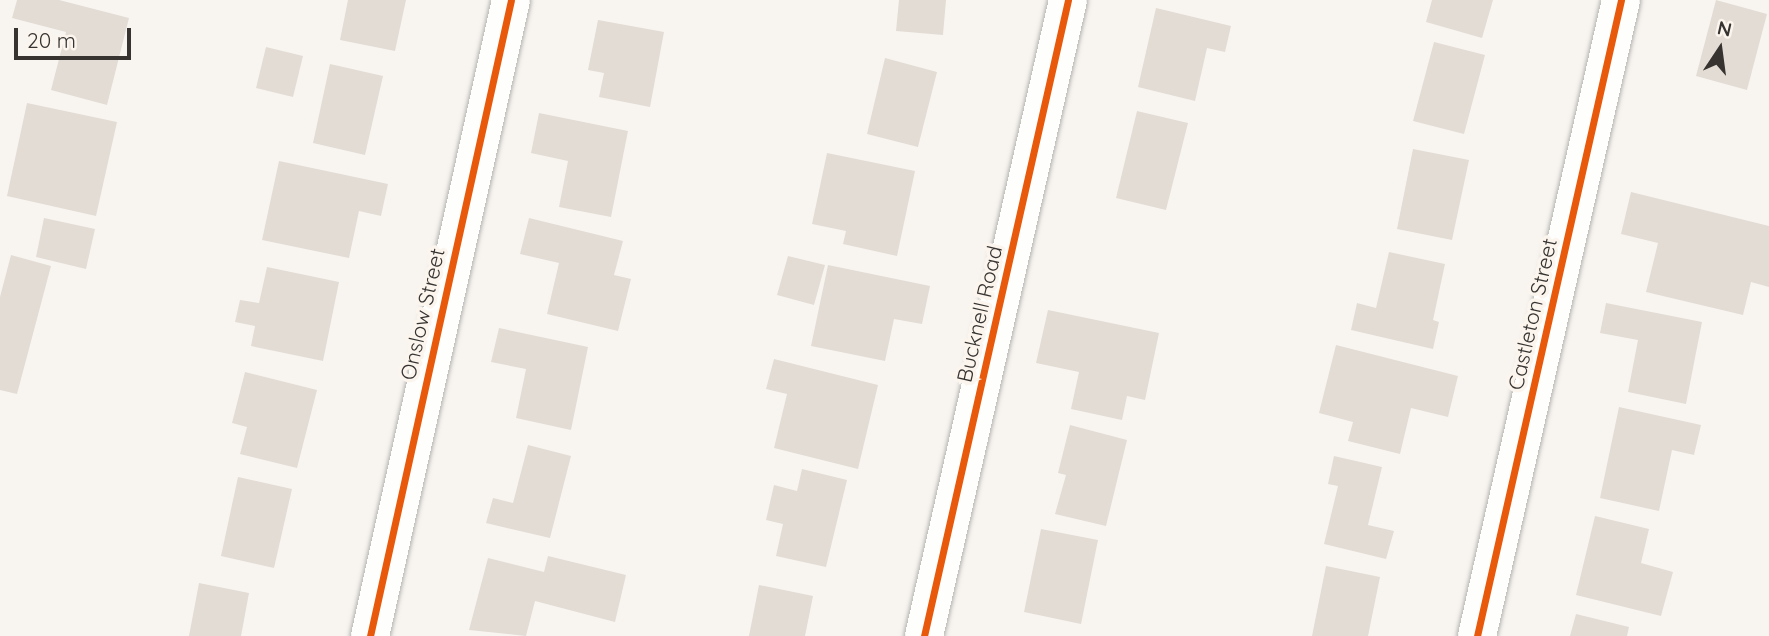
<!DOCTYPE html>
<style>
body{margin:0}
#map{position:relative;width:1769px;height:636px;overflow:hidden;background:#f8f5f1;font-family:Quicksand,sans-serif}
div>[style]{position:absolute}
.building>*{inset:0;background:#e3dcd4}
.roads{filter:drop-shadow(0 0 2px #b5b4b1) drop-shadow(0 0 2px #b5b4b1)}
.minor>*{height:38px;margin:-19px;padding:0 19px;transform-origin:19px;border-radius:19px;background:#fefefd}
.cycleway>*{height:7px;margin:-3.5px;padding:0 3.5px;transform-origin:3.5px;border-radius:3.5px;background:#e8590c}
span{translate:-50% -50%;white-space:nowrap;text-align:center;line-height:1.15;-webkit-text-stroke:7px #fbf5ee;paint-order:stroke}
.street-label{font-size:21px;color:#363331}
.north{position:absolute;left:1685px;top:14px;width:70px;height:70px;-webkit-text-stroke:5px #fbf5ee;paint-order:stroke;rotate:13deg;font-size:19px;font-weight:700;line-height:28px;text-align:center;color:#363331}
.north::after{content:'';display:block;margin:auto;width:24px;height:32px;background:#363331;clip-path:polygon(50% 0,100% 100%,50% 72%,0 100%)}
.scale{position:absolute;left:14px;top:28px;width:117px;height:32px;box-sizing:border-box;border:4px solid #363331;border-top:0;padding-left:9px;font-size:21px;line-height:24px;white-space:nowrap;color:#363331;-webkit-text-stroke:5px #fbf5ee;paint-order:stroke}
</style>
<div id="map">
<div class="building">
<div style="clip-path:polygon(17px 0,59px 0,129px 18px,107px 105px,51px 90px,66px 32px,12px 18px)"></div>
<div style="clip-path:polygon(348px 0,406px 0,395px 51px,340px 40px)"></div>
<div style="clip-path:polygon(899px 0,946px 0,943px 35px,896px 31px)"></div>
<div style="clip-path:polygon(1432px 0,1493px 0,1482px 38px,1426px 22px)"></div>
<div style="clip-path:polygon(1716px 0,1767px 14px,1747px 90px,1696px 76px)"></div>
<div style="clip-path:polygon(1156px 8px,1231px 26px,1225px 52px,1207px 48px,1195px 101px,1138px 87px)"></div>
<div style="clip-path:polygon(598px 20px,664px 32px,650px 107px,599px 97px,604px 73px,588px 70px)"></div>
<div style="clip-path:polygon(1434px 42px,1485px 55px,1464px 134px,1413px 121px)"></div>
<div style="clip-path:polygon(266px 47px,303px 56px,293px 97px,256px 88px)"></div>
<div style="clip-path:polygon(885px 58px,937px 72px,918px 147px,867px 134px)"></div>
<div style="clip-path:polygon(330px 64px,383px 76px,365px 155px,313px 143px)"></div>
<div style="clip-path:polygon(27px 103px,117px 122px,96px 216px,7px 196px)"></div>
<div style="clip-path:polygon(1137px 111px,1188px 123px,1166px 210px,1116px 198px)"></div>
<div style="clip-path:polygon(539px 113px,628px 131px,611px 217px,559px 207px,568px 161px,531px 153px)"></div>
<div style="clip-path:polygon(1413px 149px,1469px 160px,1452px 240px,1397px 229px)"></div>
<div style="clip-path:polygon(827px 153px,915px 171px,897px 256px,843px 244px,846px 231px,812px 224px)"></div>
<div style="clip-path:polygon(279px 161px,388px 184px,381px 216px,359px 211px,349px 258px,262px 240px)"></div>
<div style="clip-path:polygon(1631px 192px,1769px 226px,1769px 287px,1751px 282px,1743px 315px,1646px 292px,1658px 243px,1621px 234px)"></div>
<div style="clip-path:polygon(44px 218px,95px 229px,86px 269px,36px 257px)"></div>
<div style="clip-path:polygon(529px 218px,623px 241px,614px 275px,631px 279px,618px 331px,547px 314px,559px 263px,520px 254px)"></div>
<div style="clip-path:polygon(1389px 252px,1445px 264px,1433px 320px,1439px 322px,1433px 349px,1351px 330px,1357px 303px,1376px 308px)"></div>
<div style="clip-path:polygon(11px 255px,51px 266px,17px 394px,0 390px,0 297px)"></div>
<div style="clip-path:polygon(788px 256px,825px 265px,814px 305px,777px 295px)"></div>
<div style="clip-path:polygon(828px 265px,930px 286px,922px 324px,894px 319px,885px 361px,811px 346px)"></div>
<div style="clip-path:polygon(267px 267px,339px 282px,323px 361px,251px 346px,255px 326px,235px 322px,240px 300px,259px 303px)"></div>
<div style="clip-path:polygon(1606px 303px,1702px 322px,1686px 404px,1628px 392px,1638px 340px,1600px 333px)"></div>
<div style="clip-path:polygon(1048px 310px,1159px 333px,1145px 400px,1127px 396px,1122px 420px,1071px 409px,1079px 372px,1036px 363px)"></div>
<div style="clip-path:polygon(499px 328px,588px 347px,571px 430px,516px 418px,526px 369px,491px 362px)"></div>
<div style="clip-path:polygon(1336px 345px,1458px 376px,1448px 417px,1411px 408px,1400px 454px,1348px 441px,1353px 422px,1319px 413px)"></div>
<div style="clip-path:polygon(774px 359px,878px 385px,858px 469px,774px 448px,787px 394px,766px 389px)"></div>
<div style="clip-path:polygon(245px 372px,317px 390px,297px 468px,240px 454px,247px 427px,232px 423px)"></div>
<div style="clip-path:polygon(1619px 407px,1701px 425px,1694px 455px,1672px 450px,1659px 511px,1600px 498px)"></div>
<div style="clip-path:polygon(1070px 425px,1127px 440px,1106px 526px,1055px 514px,1066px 475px,1058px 473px)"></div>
<div style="clip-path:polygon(528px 445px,571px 456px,550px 538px,486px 523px,493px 498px,513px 503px)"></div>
<div style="clip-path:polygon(1334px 456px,1382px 467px,1368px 525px,1394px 531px,1386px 559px,1324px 544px,1338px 486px,1328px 484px)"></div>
<div style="clip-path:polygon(802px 469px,847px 480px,826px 567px,776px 556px,783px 524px,766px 520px,774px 485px,797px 491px)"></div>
<div style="clip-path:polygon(238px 477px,292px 489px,274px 568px,221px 556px)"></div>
<div style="clip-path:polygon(1595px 516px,1649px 529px,1641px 563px,1673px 572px,1661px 616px,1576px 595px)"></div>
<div style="clip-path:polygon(1041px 529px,1098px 540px,1081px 624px,1024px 612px)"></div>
<div style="clip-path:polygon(548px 556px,626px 575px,615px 622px,535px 601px,526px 636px,469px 630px,488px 558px,544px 572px)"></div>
<div style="clip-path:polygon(1326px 566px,1380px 577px,1368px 636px,1312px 636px)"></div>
<div style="clip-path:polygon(199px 583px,249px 593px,241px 636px,189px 636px)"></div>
<div style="clip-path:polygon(759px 585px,813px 596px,805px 636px,749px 636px)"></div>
<div style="clip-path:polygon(1576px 614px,1629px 627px,1627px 636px,1570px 636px)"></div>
</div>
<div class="roads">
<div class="minor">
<div style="left:370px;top:636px;width:651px;rotate:-77.5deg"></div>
<div style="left:924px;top:636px;width:652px;rotate:-77.24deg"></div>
<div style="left:1477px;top:636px;width:652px;rotate:-77.24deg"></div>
</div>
</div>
<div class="cycleway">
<div style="left:370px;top:636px;width:651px;rotate:-77.5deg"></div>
<div style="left:924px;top:636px;width:652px;rotate:-77.24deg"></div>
<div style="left:1477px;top:636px;width:652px;rotate:-77.24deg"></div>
</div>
<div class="street-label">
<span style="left:422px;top:314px;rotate:-77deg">Onslow Street</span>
<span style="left:979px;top:314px;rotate:-77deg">Bucknell Road</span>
<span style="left:1532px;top:314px;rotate:-77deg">Castleton Street</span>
</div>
<div class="north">N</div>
<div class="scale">20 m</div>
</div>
